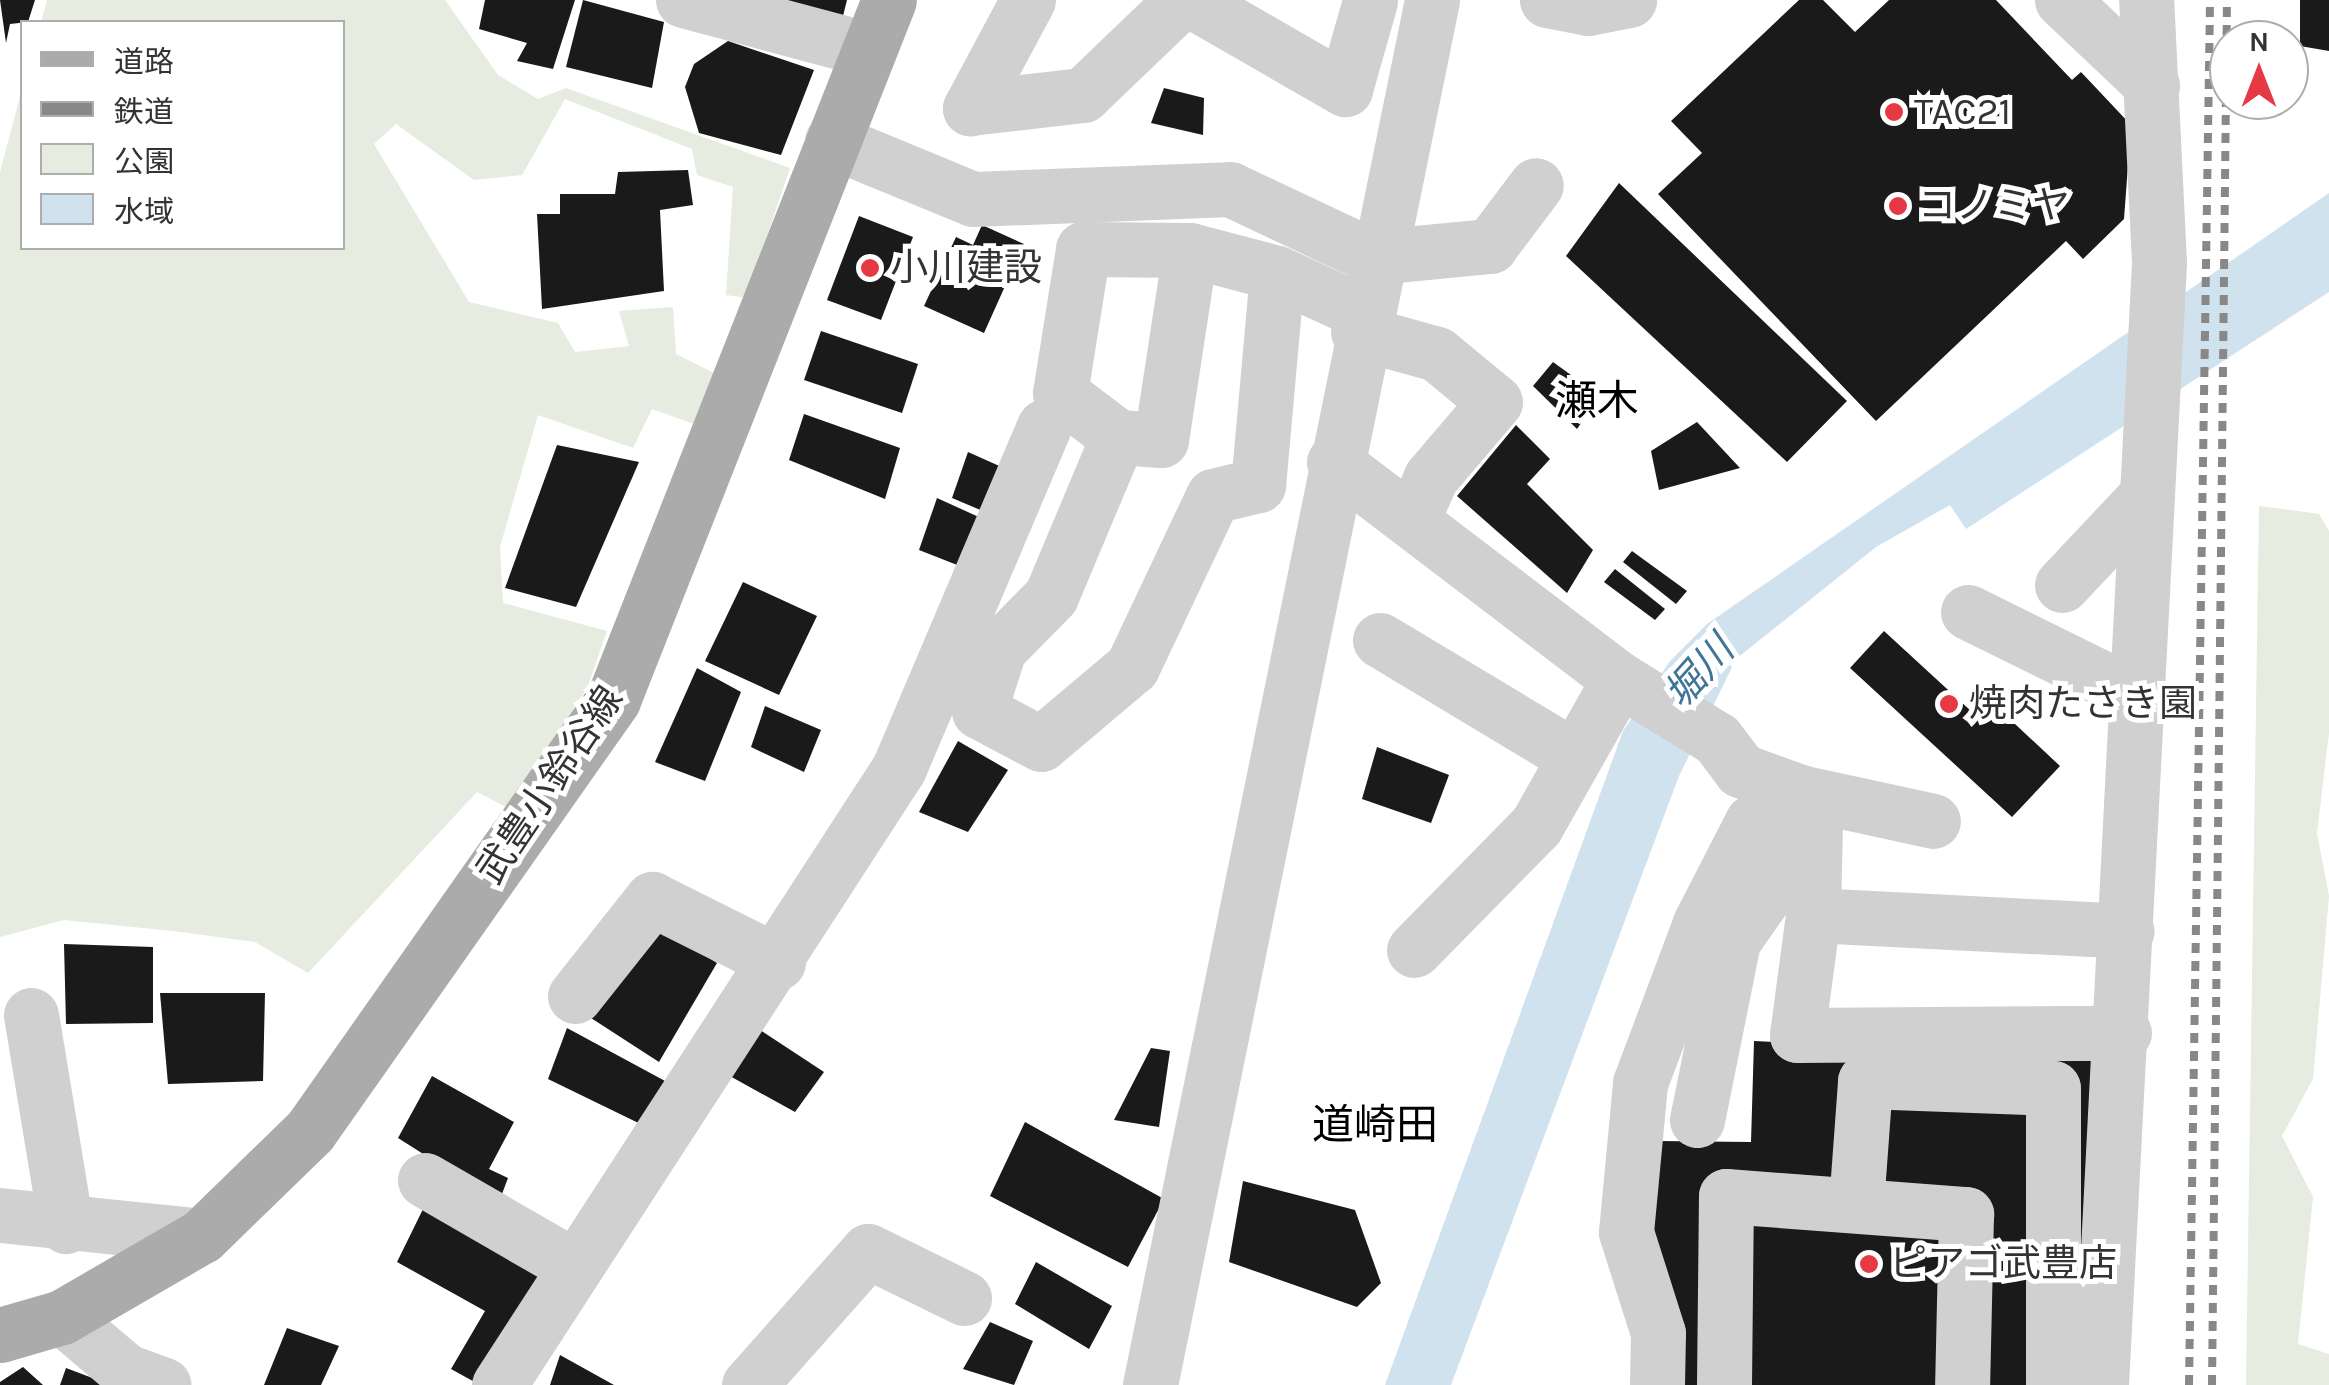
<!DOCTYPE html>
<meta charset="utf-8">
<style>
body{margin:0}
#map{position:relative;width:2329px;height:1385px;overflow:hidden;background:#fff;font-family:Karla,"Noto Sans JP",sans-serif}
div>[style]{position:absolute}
.green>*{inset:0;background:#e6ecdf}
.water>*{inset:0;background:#cfe2ee}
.building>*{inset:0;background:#1a1a1a}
.minor>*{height:55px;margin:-27.5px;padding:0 27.5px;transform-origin:27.5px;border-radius:27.5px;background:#d0d0d0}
.major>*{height:55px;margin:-27.5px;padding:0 27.5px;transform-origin:27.5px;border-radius:27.5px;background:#ababab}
.rail>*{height:8px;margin-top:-4px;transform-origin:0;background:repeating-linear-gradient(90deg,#888 0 10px,transparent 0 18px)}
.dots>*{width:28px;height:28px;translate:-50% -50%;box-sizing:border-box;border:5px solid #fff;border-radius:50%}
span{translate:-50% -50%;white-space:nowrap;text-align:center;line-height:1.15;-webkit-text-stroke:10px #fff;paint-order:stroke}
.poi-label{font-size:38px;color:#333}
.left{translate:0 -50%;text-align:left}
.street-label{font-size:38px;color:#333}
.water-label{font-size:40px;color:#3f7597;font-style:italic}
.quarter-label{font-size:42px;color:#000}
.legend{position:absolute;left:20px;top:20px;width:325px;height:230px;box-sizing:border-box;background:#fff;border:2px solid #adadad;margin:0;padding:12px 18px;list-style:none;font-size:30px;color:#333}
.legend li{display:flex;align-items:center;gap:20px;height:50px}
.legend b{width:50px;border:2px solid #adadad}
.north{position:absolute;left:2209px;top:20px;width:100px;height:100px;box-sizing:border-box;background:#fff;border:2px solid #adadad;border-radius:50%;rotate:0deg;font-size:28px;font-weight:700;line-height:40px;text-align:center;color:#333}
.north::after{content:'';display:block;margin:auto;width:35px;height:45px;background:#e63946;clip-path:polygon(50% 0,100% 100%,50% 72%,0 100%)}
</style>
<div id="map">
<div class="green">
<div style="clip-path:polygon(47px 0,445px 0,498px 75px,538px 99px,566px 88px,790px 168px,746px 298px,726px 295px,733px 187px,697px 175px,692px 149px,565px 99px,522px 175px,474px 180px,396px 124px,374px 144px,469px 302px,558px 323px,575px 352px,629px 346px,619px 311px,673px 307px,676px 354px,714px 373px,694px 424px,652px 409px,633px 448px,538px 415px,500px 547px,503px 603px,607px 631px,588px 686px,510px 809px,477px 792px,308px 973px,255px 942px,173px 931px,64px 920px,0 937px,0 172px,22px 89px,22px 248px,342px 248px,342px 22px,41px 22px)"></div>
<div style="clip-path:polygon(2259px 506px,2319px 514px,2329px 531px,2329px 733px,2317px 833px,2329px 896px,2313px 1079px,2282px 1136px,2313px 1197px,2298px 1344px,2329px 1354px,2329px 1385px,2246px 1385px)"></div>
</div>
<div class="water">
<div style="clip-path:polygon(2329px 193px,2329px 292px,1966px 529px,1950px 505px,1876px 547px,1736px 659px,1679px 776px,1451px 1385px,1385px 1385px,1623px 731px,1670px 661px,1707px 624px)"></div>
</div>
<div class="building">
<div style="clip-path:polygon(0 0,35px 0,28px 22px,10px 24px,6px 43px)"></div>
<div style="clip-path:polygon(485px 0,575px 0,553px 69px,517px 61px,527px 43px,479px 29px)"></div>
<div style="clip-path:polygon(583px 0,664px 22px,652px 88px,566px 67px)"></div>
<div style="clip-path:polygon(756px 0,847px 0,841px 24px)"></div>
<div style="clip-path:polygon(1799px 0,1823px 0,1855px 32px,1889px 0,1996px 0,2072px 80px,2081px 72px,2131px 125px,2124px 219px,2083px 259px,2066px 241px,1876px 421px,1658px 194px,1702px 153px,1671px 121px)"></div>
<div style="clip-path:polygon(2300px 0,2329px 0,2329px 51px,2300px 46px)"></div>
<div style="clip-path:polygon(728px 41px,814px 70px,781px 155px,699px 133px,685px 87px,694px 64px)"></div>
<div style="clip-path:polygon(1164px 88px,1204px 98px,1203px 135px,1151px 123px)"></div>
<div style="clip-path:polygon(688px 170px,693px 205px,660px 210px,664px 291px,542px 309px,537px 214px,560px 214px,560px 194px,615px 194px,618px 172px)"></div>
<div style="clip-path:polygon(1619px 183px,1847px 401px,1787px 462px,1566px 256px)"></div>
<div style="clip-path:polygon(859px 216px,913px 237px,881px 320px,827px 300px)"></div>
<div style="clip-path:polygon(982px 225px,1024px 244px,984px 333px,924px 306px,956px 237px,973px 245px)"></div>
<div style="clip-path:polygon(821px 331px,918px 364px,902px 413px,804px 380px)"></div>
<div style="clip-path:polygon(1553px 362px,1600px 396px,1577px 429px,1533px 386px)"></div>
<div style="clip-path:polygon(804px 414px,900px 448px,885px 499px,789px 460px)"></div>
<div style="clip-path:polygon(1697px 422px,1740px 468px,1659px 490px,1651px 451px)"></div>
<div style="clip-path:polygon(1516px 425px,1550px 459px,1527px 484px,1593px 550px,1567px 593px,1457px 496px)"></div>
<div style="clip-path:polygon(557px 445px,639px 462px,576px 607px,505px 588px)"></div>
<div style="clip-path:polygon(968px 452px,1015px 473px,997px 517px,952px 498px)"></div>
<div style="clip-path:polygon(937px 498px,992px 523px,975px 572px,919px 550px)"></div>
<div style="clip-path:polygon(1632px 551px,1687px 591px,1676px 604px,1623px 562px)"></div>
<div style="clip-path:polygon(1615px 569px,1665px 609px,1655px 620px,1604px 582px)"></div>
<div style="clip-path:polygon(743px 582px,817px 616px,779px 695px,705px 661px)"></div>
<div style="clip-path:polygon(1884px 631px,1971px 711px,1985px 696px,2060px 766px,2012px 817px,1850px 668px)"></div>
<div style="clip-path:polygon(697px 668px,741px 692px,705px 781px,655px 762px)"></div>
<div style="clip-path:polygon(765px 706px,821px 730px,804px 772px,751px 747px)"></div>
<div style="clip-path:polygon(958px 741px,1008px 770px,968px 832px,919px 812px)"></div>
<div style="clip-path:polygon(1377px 747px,1449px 775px,1431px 823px,1362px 799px)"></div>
<div style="clip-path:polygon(654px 922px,717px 963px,659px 1062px,591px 1018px)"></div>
<div style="clip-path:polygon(64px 944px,153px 947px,153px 1023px,66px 1024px)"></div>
<div style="clip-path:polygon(160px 993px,265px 993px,263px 1081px,168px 1084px)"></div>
<div style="clip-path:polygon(754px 1026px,824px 1072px,795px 1112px,728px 1075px)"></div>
<div style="clip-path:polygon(567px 1028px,678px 1088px,659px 1133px,548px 1079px)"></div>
<div style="clip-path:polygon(1754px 1041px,2097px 1056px,2086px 1385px,1639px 1385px,1659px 1141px,1751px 1142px)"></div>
<div style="clip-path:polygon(1151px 1048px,1170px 1051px,1159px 1127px,1114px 1120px)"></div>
<div style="clip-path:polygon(432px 1076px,514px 1122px,489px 1169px,508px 1178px,499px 1202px,398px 1138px)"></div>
<div style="clip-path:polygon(1025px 1122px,1164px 1199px,1128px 1267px,990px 1196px)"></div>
<div style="clip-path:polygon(1243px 1181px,1355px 1210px,1381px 1283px,1357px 1307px,1229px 1262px)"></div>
<div style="clip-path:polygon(427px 1201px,562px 1278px,480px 1385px,451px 1369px,485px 1311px,397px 1262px)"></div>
<div style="clip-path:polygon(1036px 1262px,1112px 1306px,1089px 1349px,1015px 1304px)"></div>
<div style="clip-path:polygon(990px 1322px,1033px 1341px,1014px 1385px,963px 1369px)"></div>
<div style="clip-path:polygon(287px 1328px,339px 1346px,321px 1385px,264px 1385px)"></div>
<div style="clip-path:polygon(560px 1355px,614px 1385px,550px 1385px)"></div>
<div style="clip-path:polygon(23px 1367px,43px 1385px,0 1385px,0 1382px)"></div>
<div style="clip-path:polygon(66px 1368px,111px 1385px,60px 1385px)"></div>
</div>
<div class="minor">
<div style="left:683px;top:0;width:189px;rotate:15deg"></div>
<div style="left:1028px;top:0;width:123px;rotate:118.2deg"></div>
<div style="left:970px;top:108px;width:114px;rotate:-6.6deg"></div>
<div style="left:1083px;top:95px;width:137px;rotate:-43.8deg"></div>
<div style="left:1190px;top:0;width:179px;rotate:29.9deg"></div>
<div style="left:1345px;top:89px;width:91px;rotate:-74.1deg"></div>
<div style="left:1547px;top:0;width:42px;rotate:11deg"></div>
<div style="left:1588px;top:8px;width:42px;rotate:-11deg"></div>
<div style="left:2062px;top:0;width:124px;rotate:43.4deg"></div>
<div style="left:832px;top:141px;width:152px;rotate:22.4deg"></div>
<div style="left:973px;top:199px;width:257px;rotate:-2.2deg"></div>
<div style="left:1230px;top:189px;width:159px;rotate:25.3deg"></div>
<div style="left:1374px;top:257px;width:117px;rotate:-5.4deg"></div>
<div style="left:1490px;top:246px;width:76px;rotate:-53deg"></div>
<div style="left:1277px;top:273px;width:213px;rotate:95.1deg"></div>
<div style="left:1258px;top:485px;width:46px;rotate:166.3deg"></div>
<div style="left:1213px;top:496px;width:189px;rotate:115.3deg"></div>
<div style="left:1132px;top:667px;width:119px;rotate:139.8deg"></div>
<div style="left:1041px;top:744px;width:70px;rotate:-152deg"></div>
<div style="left:979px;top:711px;width:65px;rotate:-72.1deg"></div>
<div style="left:999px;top:649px;width:74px;rotate:-45.5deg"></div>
<div style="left:1051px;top:596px;width:173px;rotate:-67.2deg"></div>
<div style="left:1118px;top:437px;width:43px;rotate:4deg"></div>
<div style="left:1161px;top:440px;width:192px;rotate:-81.3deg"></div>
<div style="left:1190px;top:250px;width:90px;rotate:14.8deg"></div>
<div style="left:1277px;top:273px;width:94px;rotate:24.6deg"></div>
<div style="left:1358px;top:332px;width:82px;rotate:15.6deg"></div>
<div style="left:1437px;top:354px;width:75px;rotate:39.6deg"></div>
<div style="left:1495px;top:402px;width:99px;rotate:130.5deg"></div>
<div style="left:1431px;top:477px;width:45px;rotate:113.7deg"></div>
<div style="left:1118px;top:437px;width:73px;rotate:-142.8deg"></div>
<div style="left:1060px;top:393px;width:146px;rotate:-80.9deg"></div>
<div style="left:1083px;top:249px;width:107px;rotate:0.5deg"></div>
<div style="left:1334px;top:462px;width:358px;rotate:37.3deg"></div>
<div style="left:1619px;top:679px;width:115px;rotate:31.5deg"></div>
<div style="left:1717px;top:739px;width:39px;rotate:53deg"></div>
<div style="left:1740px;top:770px;width:64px;rotate:20.1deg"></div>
<div style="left:1800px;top:792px;width:35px;rotate:65deg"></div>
<div style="left:1815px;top:824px;width:91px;rotate:91.3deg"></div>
<div style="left:1813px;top:915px;width:314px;rotate:2.9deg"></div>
<div style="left:2062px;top:585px;width:118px;rotate:-46.7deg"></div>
<div style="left:1968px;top:612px;width:190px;rotate:26.3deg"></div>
<div style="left:1380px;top:640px;width:227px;rotate:31deg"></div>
<div style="left:1813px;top:915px;width:121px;rotate:97.6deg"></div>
<div style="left:1797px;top:1035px;width:327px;rotate:-0.4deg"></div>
<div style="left:1414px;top:950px;width:174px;rotate:-45.5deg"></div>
<div style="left:1536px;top:826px;width:169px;rotate:-60.5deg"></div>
<div style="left:575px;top:996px;width:124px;rotate:-51.6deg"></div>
<div style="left:652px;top:899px;width:141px;rotate:26.6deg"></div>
<div style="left:31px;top:1015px;width:214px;rotate:80.6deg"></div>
<div style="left:1697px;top:1120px;width:183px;rotate:-78.6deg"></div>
<div style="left:1733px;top:941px;width:143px;rotate:-55deg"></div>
<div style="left:425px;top:1180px;width:170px;rotate:30deg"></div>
<div style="left:1856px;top:1205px;width:124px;rotate:-85.8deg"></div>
<div style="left:1865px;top:1081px;width:188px;rotate:2.1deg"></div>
<div style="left:2053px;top:1088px;width:297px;rotate:90deg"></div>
<div style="left:0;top:1215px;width:203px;rotate:5.9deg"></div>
<div style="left:62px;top:1317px;width:84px;rotate:40.2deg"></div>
<div style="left:126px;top:1371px;width:40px;rotate:20.2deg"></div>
<div style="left:499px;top:1385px;width:735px;rotate:-57.04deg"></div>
<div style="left:899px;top:768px;width:371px;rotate:-67deg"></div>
<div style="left:749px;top:1385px;width:179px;rotate:-48.4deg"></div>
<div style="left:868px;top:1251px;width:107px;rotate:26.1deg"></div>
<div style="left:1150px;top:1385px;width:1413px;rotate:-78.49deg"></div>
<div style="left:1657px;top:1385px;width:52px;rotate:-88.9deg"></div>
<div style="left:1658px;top:1333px;width:106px;rotate:-107.6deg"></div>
<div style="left:1626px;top:1232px;width:150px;rotate:-84.6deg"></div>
<div style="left:1640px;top:1083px;width:171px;rotate:-69.4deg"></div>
<div style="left:1700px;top:923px;width:114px;rotate:-62.8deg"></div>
<div style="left:1752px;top:822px;width:57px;rotate:-32deg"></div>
<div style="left:1800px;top:792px;width:136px;rotate:12.3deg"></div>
<div style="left:1724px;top:1385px;width:189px;rotate:-89.4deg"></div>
<div style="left:1726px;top:1196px;width:241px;rotate:4.3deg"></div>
<div style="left:1966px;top:1214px;width:171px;rotate:91.3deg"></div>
<div style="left:2101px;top:1385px;width:1124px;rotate:-87.04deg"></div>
<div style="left:2159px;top:262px;width:262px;rotate:-92.8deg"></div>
</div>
<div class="major">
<div style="left:0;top:1335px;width:65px;rotate:-16.2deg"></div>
<div style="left:62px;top:1317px;width:162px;rotate:-30.1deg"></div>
<div style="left:202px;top:1236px;width:151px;rotate:-44.2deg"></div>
<div style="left:310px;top:1131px;width:527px;rotate:-54.89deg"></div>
<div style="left:613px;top:700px;width:752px;rotate:-68.48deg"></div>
</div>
<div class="rail">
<div style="left:2189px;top:1385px;width:1385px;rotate:-89.13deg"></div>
<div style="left:2212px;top:1385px;width:1385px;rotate:-89.38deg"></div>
</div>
<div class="dots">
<div style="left:1894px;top:112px;background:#e63946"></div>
<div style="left:1898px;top:206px;background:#e63946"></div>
<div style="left:870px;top:268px;background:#e63946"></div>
<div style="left:1949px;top:704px;background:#e63946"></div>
<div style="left:1869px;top:1264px;background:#e63946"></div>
</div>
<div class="poi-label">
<span class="left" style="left:1914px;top:112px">TAC21</span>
<span class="left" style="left:1918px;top:206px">コノミヤ</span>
<span class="left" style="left:890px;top:268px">小川建設</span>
<span class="left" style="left:1969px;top:704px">焼肉たさき園</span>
<span class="left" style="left:1889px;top:1264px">ピアゴ武豊店</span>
</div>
<div class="street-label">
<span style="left:550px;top:785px;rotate:-56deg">武豊小鈴谷線</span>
</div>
<div class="water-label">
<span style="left:1699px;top:672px;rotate:-48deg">堀川</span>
</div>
<div class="quarter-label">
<span style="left:1597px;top:401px">瀬木</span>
<span style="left:1375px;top:1125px">道崎田</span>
</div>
<ul class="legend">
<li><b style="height:12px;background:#ababab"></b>道路</li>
<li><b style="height:12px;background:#888"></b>鉄道</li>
<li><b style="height:28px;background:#e6ecdf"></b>公園</li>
<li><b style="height:28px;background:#cfe2ee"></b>水域</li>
</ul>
<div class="north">N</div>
</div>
